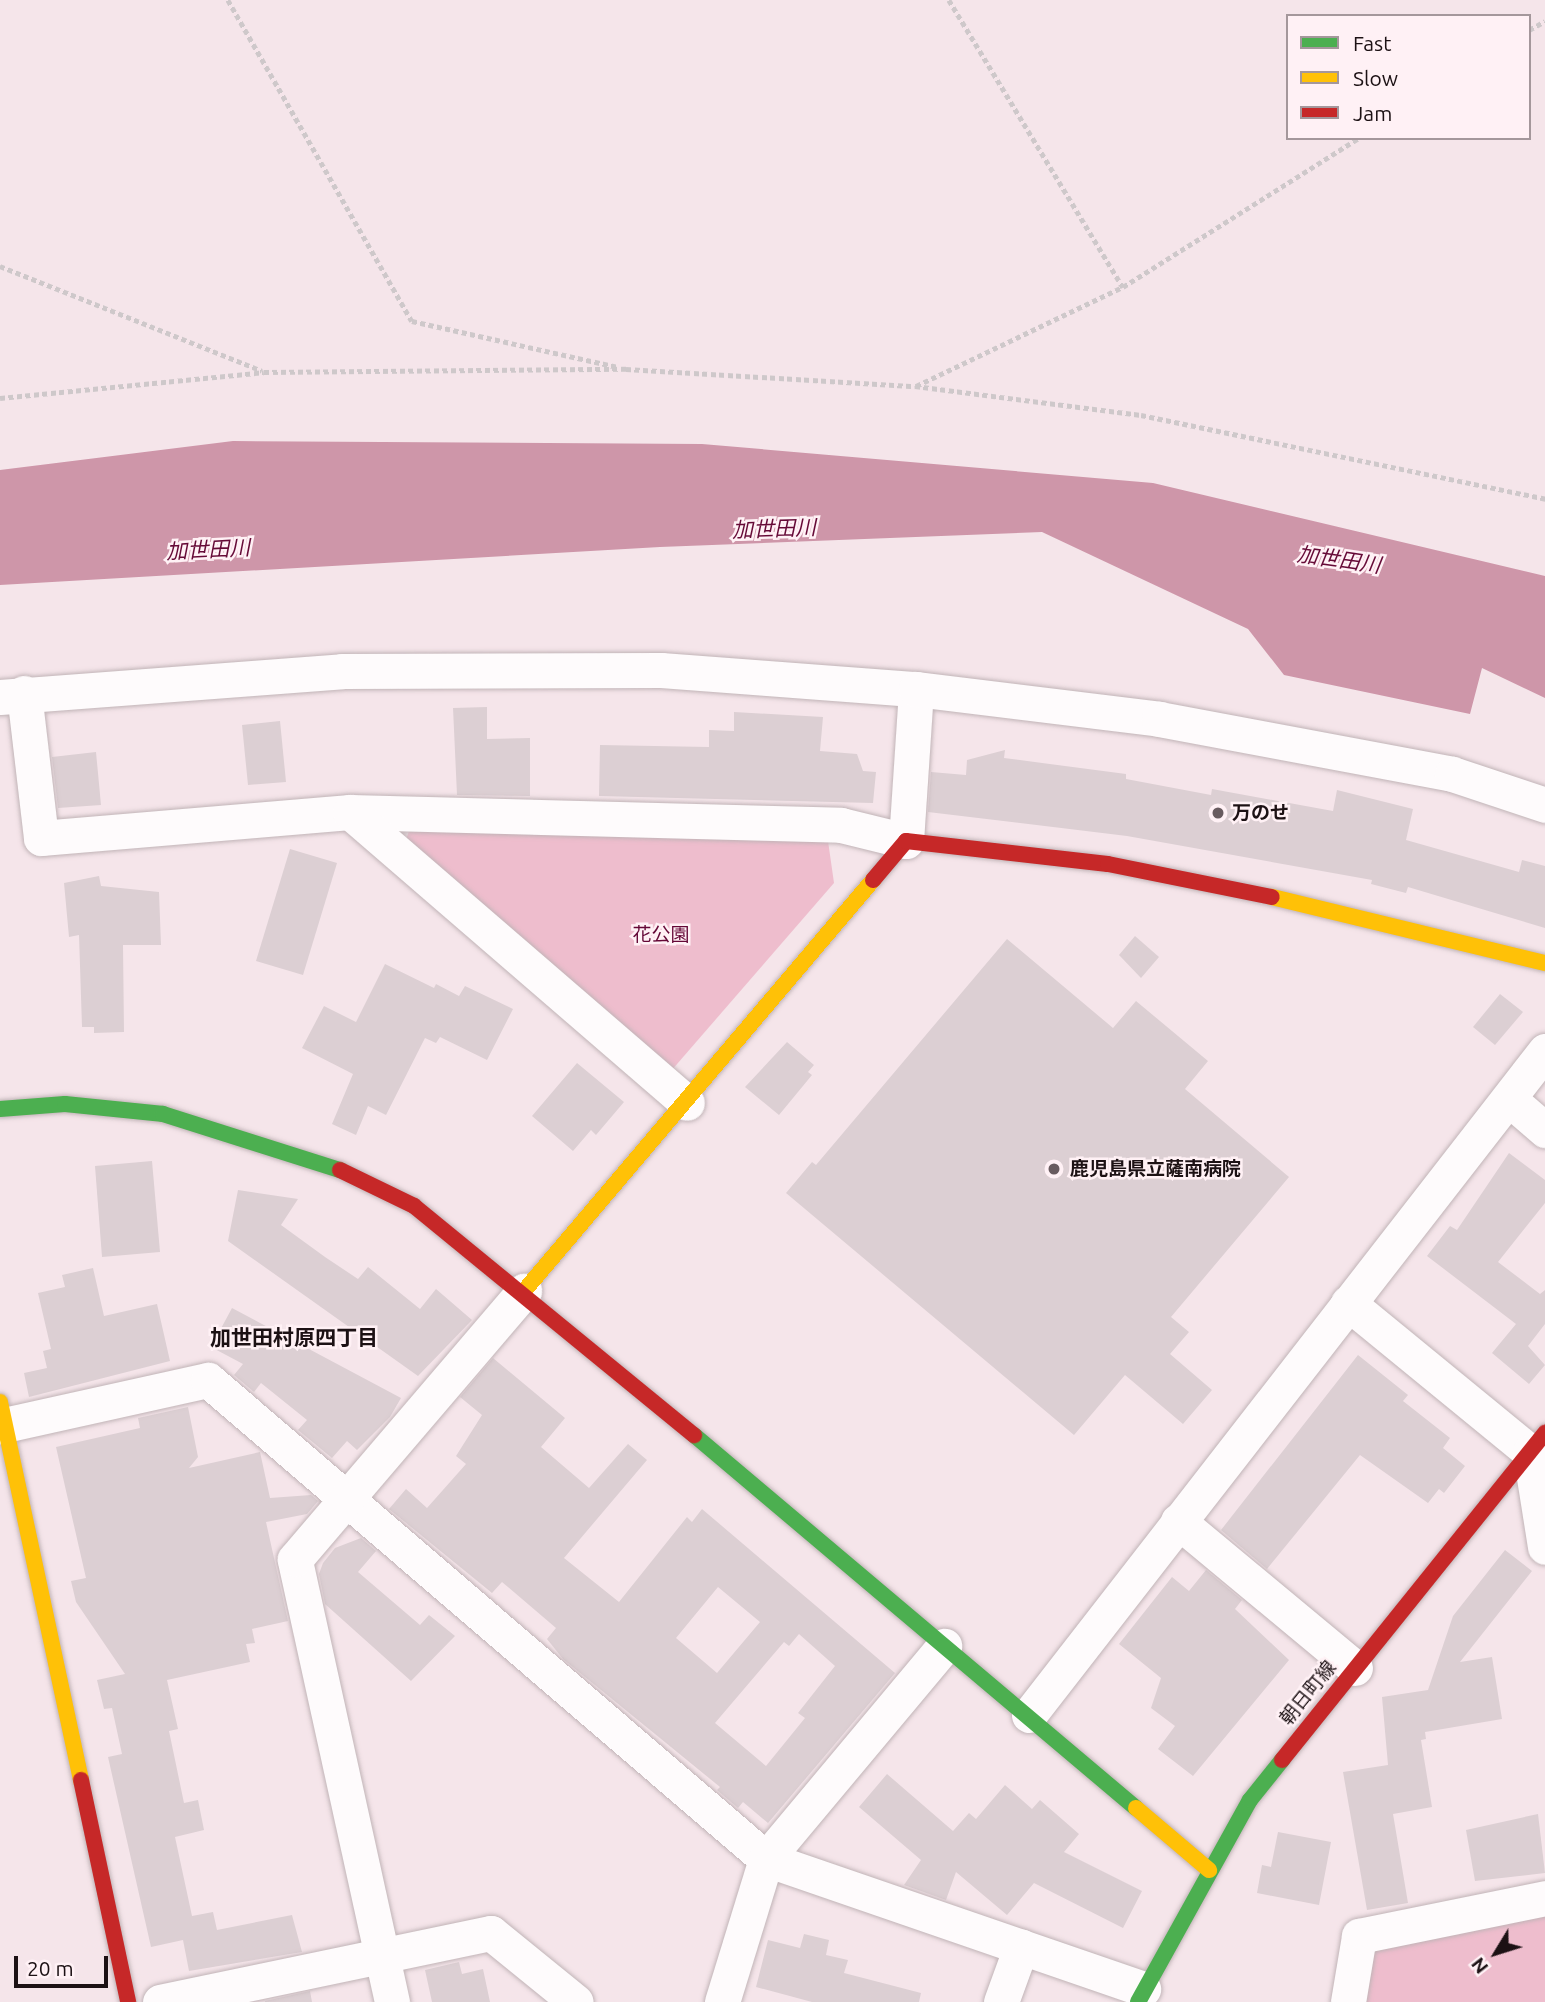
<!DOCTYPE html>
<meta charset="utf-8">
<style>
body{margin:0}
#map{position:relative;width:1545px;height:2002px;overflow:hidden;background:#f5e5ea;font-family:Ubuntu,"Noto Sans JP",sans-serif}
div>[style]{position:absolute}
.green>*{inset:0;background:#eebdcd}
.water>*{inset:0;background:#ce96a9}
.building>*{inset:0;background:#dccfd3}
.path>*{height:4.5px;margin-top:-2.25px;transform-origin:0;background:repeating-linear-gradient(90deg,#cec8ca 0 5px,transparent 0 8.5px)}
.roads{filter:drop-shadow(0 0 2px #c1b4b7) drop-shadow(0 0 2px #c1b4b7)}
.street>*{height:35px;margin:-17.5px;padding:0 17.5px;transform-origin:17.5px;border-radius:17.5px;background:#fefbfc}
.fast>*{height:16px;margin:-8px;padding:0 8px;transform-origin:8px;border-radius:8px;background:#4caf50}
.slow>*{height:16px;margin:-8px;padding:0 8px;transform-origin:8px;border-radius:8px;background:#ffc107}
.jam>*{height:16px;margin:-8px;padding:0 8px;transform-origin:8px;border-radius:8px;background:#c62828}
.dots>*{width:19px;height:19px;translate:-50% -50%;box-sizing:border-box;border:4px solid #fff1f5;border-radius:50%}
span{translate:-50% -50%;white-space:nowrap;text-align:center;line-height:1.15;-webkit-text-stroke:5px #fff1f5;paint-order:stroke}
.poi-label{font-size:19px;color:#1c1114;font-weight:700}
.left{translate:0 -50%;text-align:left}
.park-label{font-size:19px;color:#640736}
.street-label{font-size:19px;color:#1c1114}
.water-label{font-size:21px;color:#660a37;font-style:italic}
.neighbourhood-label{font-size:21px;color:#1c1114;font-weight:700}
.legend{position:absolute;left:1286px;top:14px;width:245px;height:126px;box-sizing:border-box;background:#fff1f5;border:2px solid #a4979b;margin:0;padding:9px 12px;list-style:none;font-size:21px;color:#1c1114}
.legend li{display:flex;align-items:center;gap:14px;height:35px}
.legend b{width:35px;border:2px solid #a4979b}
.north{position:absolute;left:1461px;top:1918px;width:70px;height:70px;-webkit-text-stroke:5px #fff1f5;paint-order:stroke;rotate:232deg;font-size:19px;font-weight:700;line-height:28px;text-align:center;color:#1c1114}
.north::after{content:'';display:block;margin:auto;width:24px;height:32px;background:#1c1114;clip-path:polygon(50% 0,100% 100%,50% 72%,0 100%)}
.scale{position:absolute;left:14px;top:1956px;width:94px;height:32px;box-sizing:border-box;border:4px solid #1c1114;border-top:0;padding-left:9px;font-size:21px;line-height:24px;white-space:nowrap;color:#1c1114;-webkit-text-stroke:5px #fff1f5;paint-order:stroke}
</style>
<div id="map">
<div class="green">
<div style="clip-path:polygon(409px 831px,828px 841px,834px 883px,671px 1071px,405px 843px)"></div>
<div style="clip-path:polygon(1545px 1912px,1545px 2002px,1362px 2002px,1370px 1952px)"></div>
</div>
<div class="water">
<div style="clip-path:polygon(233px 441px,702px 444px,1153px 483px,1545px 576px,1545px 698px,1482px 668px,1470px 714px,1284px 675px,1248px 629px,1042px 532px,660px 547px,0 585px,0 470px)"></div>
</div>
<div class="building">
<div style="clip-path:polygon(487px 707px,487px 739px,530px 738px,530px 796px,457px 795px,453px 708px)"></div>
<div style="clip-path:polygon(734px 712px,823px 717px,820px 751px,857px 754px,863px 771px,876px 772px,873px 803px,599px 796px,600px 745px,709px 747px,709px 730px,734px 731px)"></div>
<div style="clip-path:polygon(280px 721px,286px 782px,248px 785px,242px 725px)"></div>
<div style="clip-path:polygon(1005px 750px,1004px 758px,1126px 774px,1126px 779px,1211px 795px,1212px 789px,1333px 811px,1337px 790px,1413px 809px,1406px 840px,1519px 872px,1522px 860px,1545px 866px,1545px 928px,1408px 887px,1406px 893px,1371px 884px,1372px 880px,1127px 836px,928px 812px,931px 772px,966px 775px,967px 760px)"></div>
<div style="clip-path:polygon(96px 752px,101px 805px,58px 808px,52px 757px)"></div>
<div style="clip-path:polygon(290px 849px,337px 863px,303px 975px,256px 961px)"></div>
<div style="clip-path:polygon(99px 876px,101px 886px,159px 892px,161px 945px,123px 945px,124px 1032px,94px 1033px,94px 1027px,82px 1027px,79px 935px,69px 937px,64px 883px)"></div>
<div style="clip-path:polygon(1135px 936px,1159px 957px,1141px 978px,1119px 955px)"></div>
<div style="clip-path:polygon(1007px 939px,1113px 1028px,1136px 1001px,1208px 1061px,1185px 1089px,1289px 1177px,1171px 1317px,1189px 1332px,1170px 1354px,1212px 1390px,1183px 1424px,1125px 1375px,1074px 1435px,786px 1193px,812px 1162px,816px 1165px)"></div>
<div style="clip-path:polygon(385px 964px,434px 988px,436px 984px,459px 996px,465px 986px,513px 1009px,487px 1060px,440px 1037px,436px 1043px,425px 1038px,386px 1115px,368px 1106px,356px 1135px,332px 1124px,353px 1074px,302px 1048px,324px 1006px,356px 1022px)"></div>
<div style="clip-path:polygon(1500px 994px,1523px 1012px,1495px 1045px,1473px 1027px)"></div>
<div style="clip-path:polygon(787px 1042px,814px 1065px,808px 1072px,812px 1075px,779px 1115px,745px 1087px)"></div>
<div style="clip-path:polygon(577px 1063px,624px 1102px,596px 1135px,591px 1130px,573px 1151px,532px 1116px)"></div>
<div style="clip-path:polygon(1509px 1153px,1545px 1180px,1545px 1203px,1498px 1262px,1540px 1294px,1545px 1290px,1545px 1324px,1528px 1346px,1545px 1365px,1529px 1384px,1492px 1353px,1516px 1324px,1427px 1256px,1450px 1226px,1457px 1230px)"></div>
<div style="clip-path:polygon(152px 1161px,160px 1252px,102px 1257px,95px 1166px)"></div>
<div style="clip-path:polygon(238px 1190px,298px 1199px,281px 1225px,325px 1257px,358px 1279px,368px 1267px,420px 1309px,436px 1289px,472px 1320px,418px 1376px,228px 1241px)"></div>
<div style="clip-path:polygon(93px 1268px,104px 1316px,157px 1304px,170px 1361px,29px 1397px,24px 1373px,47px 1368px,43px 1351px,51px 1349px,38px 1293px,65px 1287px,62px 1275px)"></div>
<div style="clip-path:polygon(232px 1308px,401px 1398px,390px 1417px,357px 1450px,347px 1441px,332px 1458px,298px 1430px,307px 1420px,261px 1383px,254px 1392px,234px 1375px,243px 1364px,211px 1347px)"></div>
<div style="clip-path:polygon(1358px 1355px,1408px 1395px,1403px 1401px,1450px 1438px,1443px 1448px,1465px 1466px,1444px 1493px,1439px 1489px,1428px 1503px,1360px 1455px,1267px 1569px,1221px 1530px)"></div>
<div style="clip-path:polygon(evenodd,493px 1358px,565px 1418px,541px 1447px,589px 1488px,628px 1444px,647px 1460px,564px 1558px,619px 1602px,687px 1517px,692px 1522px,702px 1509px,895px 1673px,768px 1823px,743px 1802px,738px 1808px,717px 1790px,720px 1787px,563px 1659px,547px 1639px,556px 1628px,502px 1582px,492px 1593px,389px 1509px,406px 1489px,427px 1508px,466px 1464px,456px 1456px,482px 1415px,460px 1397px,493px 1358px,718px 1587px,760px 1622px,717px 1673px,676px 1638px,718px 1587px,493px 1358px,799px 1634px,835px 1666px,798px 1713px,805px 1718px,766px 1766px,715px 1723px,784px 1642px,789px 1646px,799px 1634px)"></div>
<div style="clip-path:polygon(188px 1407px,198px 1457px,189px 1468px,260px 1452px,270px 1498px,311px 1495px,318px 1501px,307px 1514px,266px 1522px,288px 1621px,252px 1629px,255px 1643px,246px 1644px,250px 1662px,167px 1680px,178px 1729px,169px 1731px,184px 1803px,198px 1800px,204px 1830px,175px 1837px,192px 1916px,213px 1912px,217px 1930px,292px 1915px,302px 1952px,189px 1971px,183px 1940px,151px 1947px,108px 1757px,122px 1754px,112px 1708px,104px 1709px,97px 1680px,125px 1674px,76px 1602px,71px 1581px,86px 1578px,56px 1447px,140px 1428px,138px 1418px)"></div>
<div style="clip-path:polygon(361px 1538px,376px 1551px,358px 1572px,420px 1625px,429px 1615px,455px 1636px,411px 1681px,325px 1604px,319px 1574px,323px 1563px,335px 1548px)"></div>
<div style="clip-path:polygon(1505px 1550px,1532px 1571px,1460px 1662px,1492px 1657px,1502px 1719px,1425px 1732px,1426px 1739px,1421px 1740px,1432px 1807px,1393px 1814px,1408px 1903px,1367px 1910px,1343px 1772px,1388px 1765px,1382px 1697px,1428px 1690px,1453px 1616px)"></div>
<div style="clip-path:polygon(1206px 1570px,1242px 1600px,1235px 1609px,1289px 1660px,1193px 1776px,1158px 1749px,1175px 1726px,1151px 1708px,1161px 1678px,1119px 1644px,1172px 1577px,1189px 1591px)"></div>
<div style="clip-path:polygon(887px 1774px,953px 1831px,969px 1813px,976px 1819px,1005px 1785px,1032px 1809px,1040px 1800px,1079px 1834px,1064px 1852px,1142px 1891px,1123px 1928px,1034px 1883px,1007px 1915px,956px 1872px,946px 1900px,904px 1885px,921px 1860px,859px 1807px)"></div>
<div style="clip-path:polygon(1538px 1814px,1545px 1873px,1475px 1881px,1466px 1830px)"></div>
<div style="clip-path:polygon(1278px 1832px,1331px 1842px,1319px 1905px,1257px 1893px,1262px 1865px,1271px 1867px)"></div>
<div style="clip-path:polygon(804px 1934px,829px 1940px,826px 1955px,848px 1960px,844px 1973px,921px 1993px,919px 2002px,812px 2002px,756px 1987px,768px 1940px,800px 1948px)"></div>
<div style="clip-path:polygon(459px 1962px,462px 1974px,483px 1969px,490px 2002px,432px 2002px,425px 1970px)"></div>
<div style="clip-path:polygon(310px 1991px,312px 2002px,265px 2002px,265px 2001px)"></div>
</div>
<div class="path">
<div style="left:228px;top:0;width:370px;rotate:60.2deg"></div>
<div style="left:412px;top:321px;width:211px;rotate:12.6deg"></div>
<div style="left:949px;top:0;width:336px;rotate:58.8deg"></div>
<div style="left:1529px;top:30px;width:18px;rotate:-29deg"></div>
<div style="left:0;top:266px;width:282px;rotate:21.8deg"></div>
<div style="left:916px;top:386px;width:229px;rotate:-25.6deg"></div>
<div style="left:1123px;top:287px;width:279px;rotate:-32.3deg"></div>
<div style="left:0;top:398px;width:265px;rotate:-5.6deg"></div>
<div style="left:264px;top:372px;width:362px;rotate:-0.5deg"></div>
<div style="left:626px;top:369px;width:289px;rotate:3.4deg"></div>
<div style="left:915px;top:386px;width:228px;rotate:7.3deg"></div>
<div style="left:1141px;top:415px;width:413px;rotate:11.7deg"></div>
</div>
<div class="roads">
<div class="street">
<div style="left:24px;top:693px;width:146px;rotate:83.3deg"></div>
<div style="left:41px;top:838px;width:310px;rotate:-4.8deg"></div>
<div style="left:350px;top:812px;width:491px;rotate:1.5deg"></div>
<div style="left:841px;top:825px;width:67px;rotate:13.8deg"></div>
<div style="left:906px;top:841px;width:152px;rotate:-86.2deg"></div>
<div style="left:0;top:697px;width:343px;rotate:-4.3deg"></div>
<div style="left:342px;top:671px;width:319px;rotate:-0.2deg"></div>
<div style="left:661px;top:670px;width:256px;rotate:4.3deg"></div>
<div style="left:916px;top:689px;width:245px;rotate:7deg"></div>
<div style="left:1159px;top:719px;width:298px;rotate:10.6deg"></div>
<div style="left:1452px;top:774px;width:98px;rotate:18.4deg"></div>
<div style="left:350px;top:812px;width:445px;rotate:40.8deg"></div>
<div style="left:1509px;top:1099px;width:48px;rotate:40.7deg"></div>
<div style="left:1348px;top:1303px;width:235px;rotate:39.3deg"></div>
<div style="left:1530px;top:1452px;width:96px;rotate:81deg"></div>
<div style="left:0;top:1426px;width:213px;rotate:-12.5deg"></div>
<div style="left:208px;top:1380px;width:735px;rotate:40.64deg"></div>
<div style="left:766px;top:1859px;width:399px;rotate:19deg"></div>
<div style="left:1178px;top:1521px;width:230px;rotate:39.7deg"></div>
<div style="left:1029px;top:1715px;width:841px;rotate:-52.15deg"></div>
<div style="left:160px;top:2002px;width:338px;rotate:-11.8deg"></div>
<div style="left:491px;top:1933px;width:109px;rotate:39.1deg"></div>
<div style="left:392px;top:2002px;width:453px;rotate:-102.4deg"></div>
<div style="left:295px;top:1559px;width:353px;rotate:-49.5deg"></div>
<div style="left:722px;top:2002px;width:150px;rotate:-72.9deg"></div>
<div style="left:766px;top:1859px;width:278px;rotate:-50.1deg"></div>
<div style="left:1001px;top:2002px;width:59px;rotate:-70deg"></div>
<div style="left:1348px;top:2002px;width:67px;rotate:-80.5deg"></div>
<div style="left:1359px;top:1936px;width:190px;rotate:-11.5deg"></div>
</div>
<div class="fast">
<div style="left:0;top:1109px;width:65px;rotate:-4.4deg"></div>
<div style="left:65px;top:1104px;width:99px;rotate:5.8deg"></div>
<div style="left:163px;top:1114px;width:186px;rotate:17.6deg"></div>
<div style="left:694px;top:1435px;width:578px;rotate:40.16deg"></div>
<div style="left:1138px;top:2002px;width:231px;rotate:-61deg"></div>
<div style="left:1250px;top:1800px;width:51px;rotate:-51.3deg"></div>
</div>
<div class="slow">
<div style="left:1272px;top:897px;width:281px;rotate:13.6deg"></div>
<div style="left:524px;top:1291px;width:539px;rotate:-49.66deg"></div>
<div style="left:0;top:1402px;width:387px;rotate:77.9deg"></div>
<div style="left:1136px;top:1808px;width:96px;rotate:40.3deg"></div>
</div>
<div class="jam">
<div style="left:873px;top:880px;width:51px;rotate:-49.8deg"></div>
<div style="left:906px;top:841px;width:203px;rotate:6.5deg"></div>
<div style="left:1108px;top:864px;width:167px;rotate:11.4deg"></div>
<div style="left:340px;top:1170px;width:82px;rotate:25.9deg"></div>
<div style="left:414px;top:1206px;width:362px;rotate:39.3deg"></div>
<div style="left:1282px;top:1760px;width:420px;rotate:-51.2deg"></div>
<div style="left:81px;top:1780px;width:227px;rotate:78deg"></div>
</div>
</div>
<div class="dots">
<div style="left:1218px;top:813px;background:#685b5f"></div>
<div style="left:1054px;top:1169px;background:#685b5f"></div>
</div>
<div class="poi-label">
<span class="left" style="left:1232px;top:813px">万のせ</span>
<span class="left" style="left:1070px;top:1169px">鹿児島県立薩南病院</span>
</div>
<div class="park-label">
<span style="left:661px;top:935px">花公園</span>
</div>
<div class="street-label">
<span style="left:1308px;top:1693px;rotate:-51deg">朝日町線</span>
</div>
<div class="water-label">
<span style="left:774px;top:528px;rotate:-2deg">加世田川</span>
<span style="left:208px;top:549px;rotate:-3deg">加世田川</span>
<span style="left:1339px;top:559px;rotate:8deg">加世田川</span>
</div>
<div class="neighbourhood-label">
<span style="left:294px;top:1337px">加世田村原四丁目</span>
</div>
<ul class="legend">
<li><b style="height:9px;background:#4caf50"></b>Fast</li>
<li><b style="height:9px;background:#ffc107"></b>Slow</li>
<li><b style="height:9px;background:#c62828"></b>Jam</li>
</ul>
<div class="north">N</div>
<div class="scale">20 m</div>
</div>
